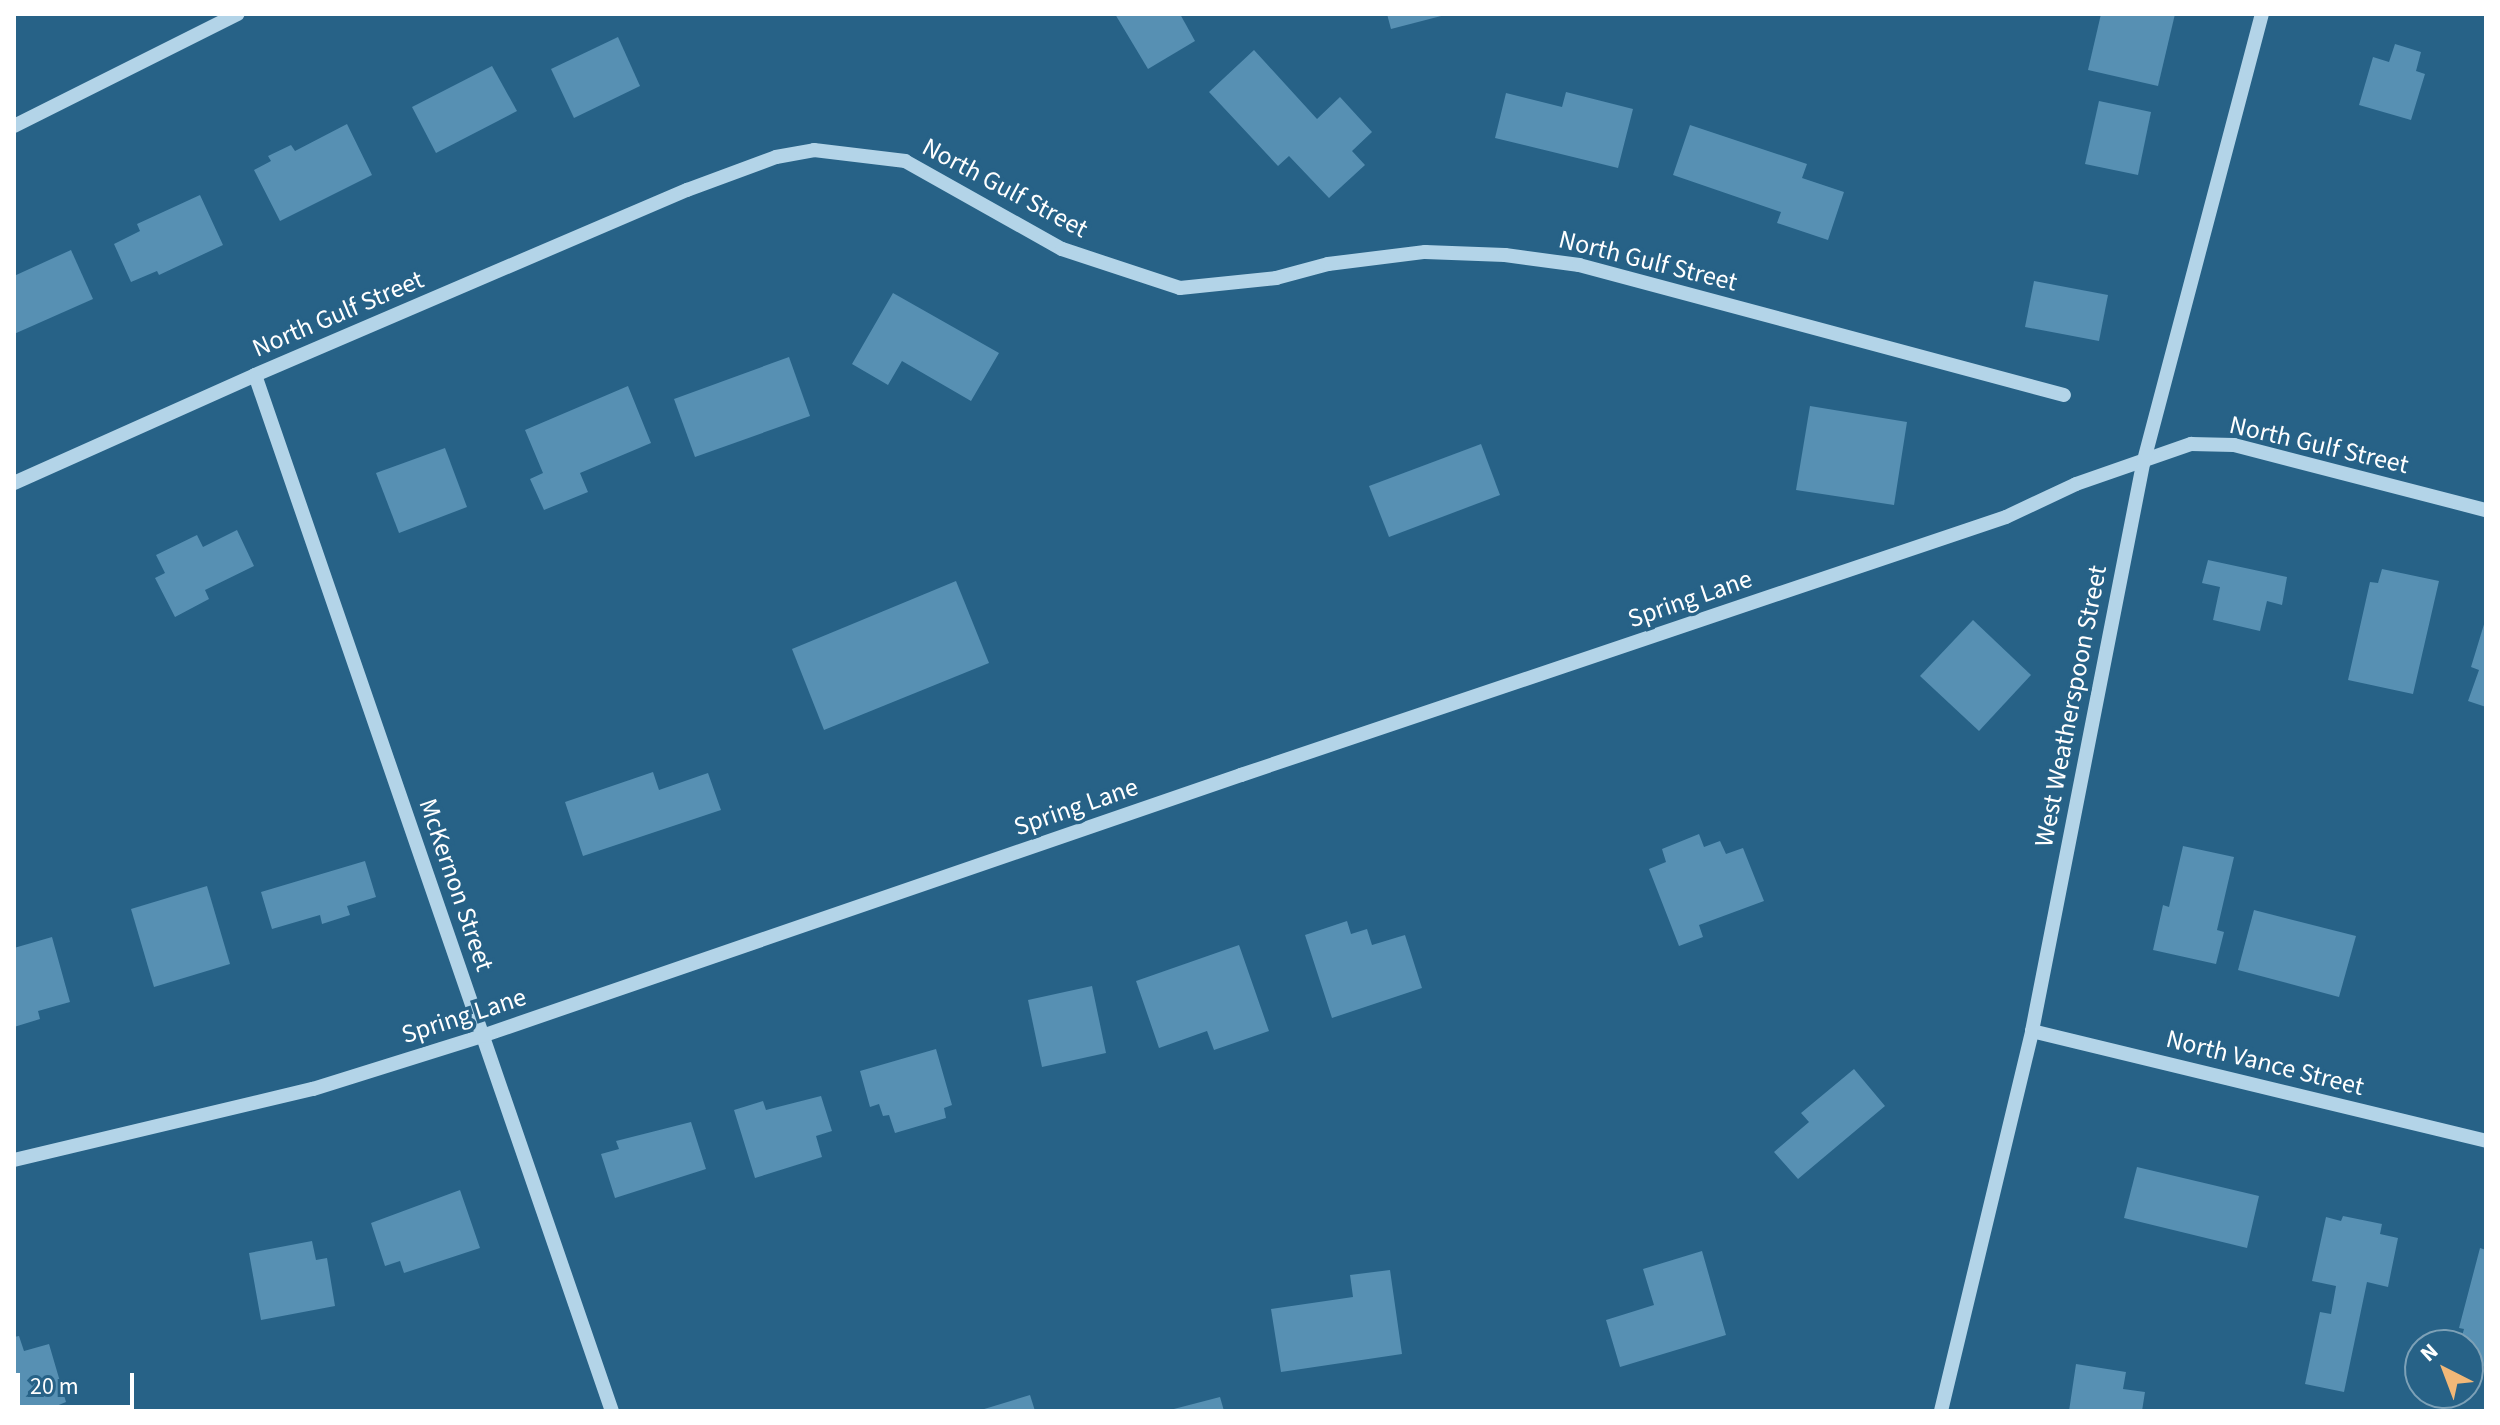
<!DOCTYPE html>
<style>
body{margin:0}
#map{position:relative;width:2500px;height:1425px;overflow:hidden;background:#276287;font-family:"Source Sans 3",sans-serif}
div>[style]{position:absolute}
.building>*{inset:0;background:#5790b3}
.minor>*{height:14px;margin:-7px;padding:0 7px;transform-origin:7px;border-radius:7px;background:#b3d4e8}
span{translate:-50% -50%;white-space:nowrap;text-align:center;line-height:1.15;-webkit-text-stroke:7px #276287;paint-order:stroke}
.street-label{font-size:26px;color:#fff}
.frame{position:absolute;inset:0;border:16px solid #fff;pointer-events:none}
.north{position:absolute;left:2404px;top:1329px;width:80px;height:80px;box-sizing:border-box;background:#276287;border:2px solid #7da1b7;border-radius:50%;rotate:318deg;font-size:22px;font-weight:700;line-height:32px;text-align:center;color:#fff}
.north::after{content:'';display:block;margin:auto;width:28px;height:36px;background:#f1b878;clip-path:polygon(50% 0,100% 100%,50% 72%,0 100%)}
.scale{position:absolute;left:16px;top:1373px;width:118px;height:36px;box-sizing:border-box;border:4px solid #fff;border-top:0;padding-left:10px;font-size:24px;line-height:28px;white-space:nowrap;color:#fff;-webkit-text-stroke:6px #276287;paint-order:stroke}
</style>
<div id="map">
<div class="building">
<div style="clip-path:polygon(1115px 14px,1180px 14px,1195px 41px,1148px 69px)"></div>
<div style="clip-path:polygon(1387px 14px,1444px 14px,1445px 15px,1391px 29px)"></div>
<div style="clip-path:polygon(2101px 14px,2175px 14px,2158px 86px,2088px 70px)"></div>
<div style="clip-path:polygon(618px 37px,640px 86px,574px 118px,551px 69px)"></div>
<div style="clip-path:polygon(2395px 44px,2421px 52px,2416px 71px,2425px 74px,2411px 120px,2359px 105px,2373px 57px,2389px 62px)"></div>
<div style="clip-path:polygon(1254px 50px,1317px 119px,1340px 97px,1372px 132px,1352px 151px,1365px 165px,1329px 198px,1289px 156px,1278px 166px,1209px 92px)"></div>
<div style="clip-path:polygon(492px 66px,517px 111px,436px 153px,412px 107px)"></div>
<div style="clip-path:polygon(1566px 92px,1633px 109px,1618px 168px,1495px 138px,1506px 93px,1562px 107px)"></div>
<div style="clip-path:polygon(2099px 101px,2151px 112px,2138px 175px,2085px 164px)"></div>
<div style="clip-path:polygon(347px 124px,372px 175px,280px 221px,254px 170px,271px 161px,268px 156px,291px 145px,295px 151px)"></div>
<div style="clip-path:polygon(1690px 125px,1807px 164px,1802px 178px,1844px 192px,1828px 240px,1777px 223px,1781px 212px,1673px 175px)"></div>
<div style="clip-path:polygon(200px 195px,223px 245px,159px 275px,157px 271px,131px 282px,114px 244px,140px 231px,137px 224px)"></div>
<div style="clip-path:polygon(71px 250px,93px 299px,14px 334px,14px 276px)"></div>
<div style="clip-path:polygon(2034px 281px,2108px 295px,2099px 341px,2025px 327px)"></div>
<div style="clip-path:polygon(893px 293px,999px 353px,971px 401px,902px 361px,888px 385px,852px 364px)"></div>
<div style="clip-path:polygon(789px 357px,810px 416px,695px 457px,674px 399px)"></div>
<div style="clip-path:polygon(628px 386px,651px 443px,580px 473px,588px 492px,544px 510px,530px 479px,543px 473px,525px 430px)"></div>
<div style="clip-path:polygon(1810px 406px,1907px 422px,1894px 505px,1796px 490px)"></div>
<div style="clip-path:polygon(1481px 444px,1500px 495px,1389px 537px,1369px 486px)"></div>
<div style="clip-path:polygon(445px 448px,467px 507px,399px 533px,376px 473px)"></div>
<div style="clip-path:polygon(237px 530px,254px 566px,205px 590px,209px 599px,175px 617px,155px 578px,165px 573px,156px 555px,197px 535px,203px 547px)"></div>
<div style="clip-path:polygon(2208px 560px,2287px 577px,2282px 605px,2267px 601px,2260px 631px,2213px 620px,2220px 587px,2202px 583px)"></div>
<div style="clip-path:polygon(2382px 569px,2439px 581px,2413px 694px,2348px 680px,2370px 582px,2378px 583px)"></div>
<div style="clip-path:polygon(956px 581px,989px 663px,824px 730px,792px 649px)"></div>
<div style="clip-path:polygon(1973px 620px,2031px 675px,1979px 731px,1920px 676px)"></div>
<div style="clip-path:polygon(2485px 621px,2486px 621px,2486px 707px,2468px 701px,2479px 670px,2471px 667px)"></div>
<div style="clip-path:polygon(653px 772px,659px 790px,708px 773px,721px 810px,583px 856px,565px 802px)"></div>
<div style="clip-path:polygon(1699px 834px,1704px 847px,1720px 841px,1726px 854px,1743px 848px,1764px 901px,1699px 925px,1703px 937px,1679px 946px,1649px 869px,1666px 862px,1662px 849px)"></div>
<div style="clip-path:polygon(2183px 846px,2234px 857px,2217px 930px,2224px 932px,2216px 964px,2153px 950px,2163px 905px,2169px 907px)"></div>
<div style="clip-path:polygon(365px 861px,376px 897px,347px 906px,350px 915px,322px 924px,320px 915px,272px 929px,261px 892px)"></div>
<div style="clip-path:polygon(207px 886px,230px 964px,154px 987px,131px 909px)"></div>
<div style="clip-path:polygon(2254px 910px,2356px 936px,2339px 997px,2238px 970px)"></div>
<div style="clip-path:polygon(1347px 921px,1351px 934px,1367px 929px,1372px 945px,1405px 935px,1422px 988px,1332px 1018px,1305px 935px)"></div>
<div style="clip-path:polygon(52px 937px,70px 1002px,38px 1011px,40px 1019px,14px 1027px,14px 948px)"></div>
<div style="clip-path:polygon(1239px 945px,1269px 1031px,1214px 1050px,1207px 1031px,1159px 1048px,1136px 981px)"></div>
<div style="clip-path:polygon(1092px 986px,1106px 1053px,1042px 1067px,1028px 1000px)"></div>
<div style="clip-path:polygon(936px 1049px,952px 1105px,944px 1108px,946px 1118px,895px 1133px,889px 1115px,883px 1116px,879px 1104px,870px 1107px,860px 1071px)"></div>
<div style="clip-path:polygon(1854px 1069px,1885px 1106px,1798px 1179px,1774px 1152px,1809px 1122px,1801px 1113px)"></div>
<div style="clip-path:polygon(821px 1096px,832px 1131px,816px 1136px,822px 1157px,755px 1178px,734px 1110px,763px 1101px,766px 1110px)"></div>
<div style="clip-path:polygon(691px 1122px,706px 1169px,615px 1198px,601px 1154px,619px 1149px,616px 1141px)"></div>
<div style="clip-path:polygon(2137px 1167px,2259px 1196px,2247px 1248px,2124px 1218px)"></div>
<div style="clip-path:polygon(460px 1190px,480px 1248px,404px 1273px,400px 1261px,385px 1266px,371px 1223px)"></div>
<div style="clip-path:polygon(2343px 1216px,2382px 1224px,2380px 1234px,2398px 1238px,2388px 1287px,2367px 1282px,2344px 1392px,2305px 1384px,2320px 1312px,2331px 1314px,2336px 1286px,2312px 1281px,2326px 1217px,2341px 1221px)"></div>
<div style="clip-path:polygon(312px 1241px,316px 1260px,327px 1258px,335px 1306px,261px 1320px,249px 1253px)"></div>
<div style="clip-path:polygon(2480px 1248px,2486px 1250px,2486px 1367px,2468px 1362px,2471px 1346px,2460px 1343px,2464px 1329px,2459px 1328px)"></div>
<div style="clip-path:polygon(1702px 1251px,1726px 1335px,1620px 1367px,1606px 1320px,1654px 1305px,1643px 1269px)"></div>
<div style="clip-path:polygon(1390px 1270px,1402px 1354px,1281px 1372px,1271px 1309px,1353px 1297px,1350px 1275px)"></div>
<div style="clip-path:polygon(19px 1336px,24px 1351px,49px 1344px,66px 1402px,44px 1411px,14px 1411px,14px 1337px)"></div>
<div style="clip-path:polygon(2076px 1364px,2126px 1372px,2123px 1389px,2145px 1392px,2142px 1411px,2069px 1411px)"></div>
<div style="clip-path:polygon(1030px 1395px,1035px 1411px,981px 1411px,981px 1410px)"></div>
<div style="clip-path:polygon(1220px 1397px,1224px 1411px,1170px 1411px,1170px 1410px)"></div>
</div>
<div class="minor">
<div style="left:14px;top:126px;width:250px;rotate:-26.6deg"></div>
<div style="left:255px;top:375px;width:1096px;rotate:70.99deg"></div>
<div style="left:14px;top:483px;width:264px;rotate:-24.1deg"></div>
<div style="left:255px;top:375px;width:470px;rotate:-23.2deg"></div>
<div style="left:687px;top:190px;width:95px;rotate:-20.3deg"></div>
<div style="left:776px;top:157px;width:39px;rotate:-10deg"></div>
<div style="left:814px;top:150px;width:92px;rotate:6.9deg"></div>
<div style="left:905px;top:161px;width:180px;rotate:29.3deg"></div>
<div style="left:1062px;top:249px;width:124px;rotate:18.3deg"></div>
<div style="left:1180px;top:288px;width:97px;rotate:-5.9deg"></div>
<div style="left:1276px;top:278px;width:54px;rotate:-15.1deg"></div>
<div style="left:1328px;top:264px;width:98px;rotate:-7.1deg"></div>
<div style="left:1425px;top:252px;width:80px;rotate:2.1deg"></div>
<div style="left:1505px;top:255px;width:75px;rotate:7.7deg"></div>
<div style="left:1579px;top:265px;width:502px;rotate:15deg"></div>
<div style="left:2032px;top:1031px;width:467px;rotate:13.6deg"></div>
<div style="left:14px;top:1160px;width:307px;rotate:-13.4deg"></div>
<div style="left:313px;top:1089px;width:177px;rotate:-17.4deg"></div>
<div style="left:482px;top:1036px;width:803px;rotate:-18.98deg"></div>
<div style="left:1241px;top:775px;width:807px;rotate:-18.64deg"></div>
<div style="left:2006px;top:517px;width:77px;rotate:-25.2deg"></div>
<div style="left:2076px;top:484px;width:122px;rotate:-19.2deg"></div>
<div style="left:2191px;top:444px;width:43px;rotate:1.3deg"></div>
<div style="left:2234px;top:445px;width:260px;rotate:14.5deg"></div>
<div style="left:1941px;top:1411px;width:391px;rotate:-76.5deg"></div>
<div style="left:2032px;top:1031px;width:578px;rotate:-78.92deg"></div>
<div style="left:2143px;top:464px;width:465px;rotate:-75.2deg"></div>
</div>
<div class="street-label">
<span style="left:1005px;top:188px;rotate:28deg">North Gulf Street</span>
<span style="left:1648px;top:261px;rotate:14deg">North Gulf Street</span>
<span style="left:338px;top:314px;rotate:-23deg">North Gulf Street</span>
<span style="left:2319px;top:445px;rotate:13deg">North Gulf Street</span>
<span style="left:1690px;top:599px;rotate:-19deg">Spring Lane</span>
<span style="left:2071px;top:706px;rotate:-79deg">West Weatherspoon Street</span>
<span style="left:1076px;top:807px;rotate:-19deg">Spring Lane</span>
<span style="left:456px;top:885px;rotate:71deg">McKernon Street</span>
<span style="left:464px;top:1016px;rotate:-18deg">Spring Lane</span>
<span style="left:2265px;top:1063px;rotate:14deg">North Vance Street</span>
</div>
<div class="frame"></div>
<div class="north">N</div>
<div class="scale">20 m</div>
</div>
